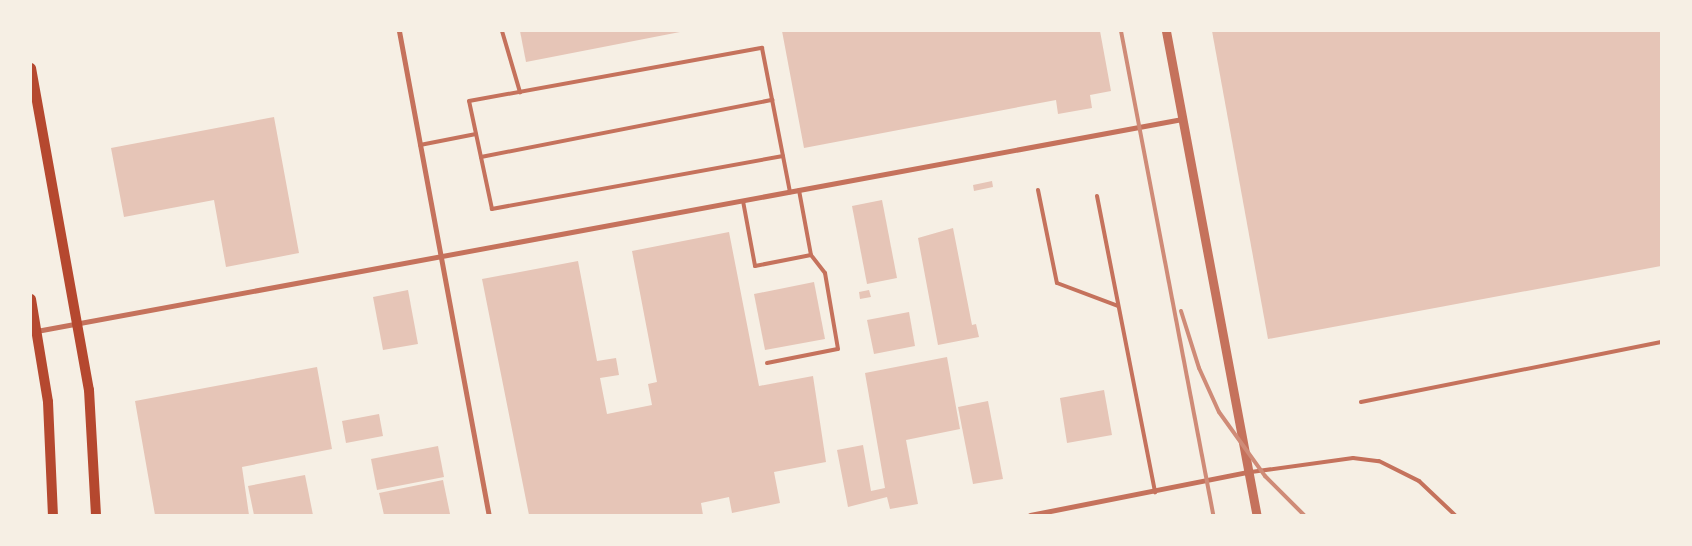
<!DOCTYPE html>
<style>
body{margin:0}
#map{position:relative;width:1692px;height:546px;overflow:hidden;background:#f6efe4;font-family:"Titillium Web",sans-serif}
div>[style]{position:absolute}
.building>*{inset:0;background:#e6c5b7}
.service>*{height:4px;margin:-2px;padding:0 2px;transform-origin:2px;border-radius:2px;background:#c5725c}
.minor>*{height:5px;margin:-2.5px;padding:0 2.5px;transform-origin:2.5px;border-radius:2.5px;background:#c5725c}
.tertiary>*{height:9px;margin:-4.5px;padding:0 4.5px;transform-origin:4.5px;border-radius:4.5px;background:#c5725c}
.secondary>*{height:10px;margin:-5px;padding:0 5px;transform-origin:5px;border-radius:5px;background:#b5482f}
.rail>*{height:4px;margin:-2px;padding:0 2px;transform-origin:2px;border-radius:2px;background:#cf8b77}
span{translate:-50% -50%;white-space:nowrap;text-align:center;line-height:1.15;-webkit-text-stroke:4.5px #f6efe4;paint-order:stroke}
.frame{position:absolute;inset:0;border:32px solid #f6efe4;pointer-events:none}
</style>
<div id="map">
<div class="building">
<div style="clip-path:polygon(520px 31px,680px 31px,680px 32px,526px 62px)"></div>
<div style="clip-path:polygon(782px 31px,1100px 31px,1111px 91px,1090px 95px,1092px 108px,1058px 114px,1056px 100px,804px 148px)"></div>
<div style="clip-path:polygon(1212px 31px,1661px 31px,1661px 266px,1268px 339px)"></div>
<div style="clip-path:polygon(274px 117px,299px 253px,226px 267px,214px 200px,124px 217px,111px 148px)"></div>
<div style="clip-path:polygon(992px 181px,993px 187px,974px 191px,973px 185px)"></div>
<div style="clip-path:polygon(882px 200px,897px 278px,867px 284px,852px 206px)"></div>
<div style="clip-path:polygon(953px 228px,972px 325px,976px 324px,979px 337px,938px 345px,918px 238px)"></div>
<div style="clip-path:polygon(729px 232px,759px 386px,813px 376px,826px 462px,774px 472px,780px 503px,732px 513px,729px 497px,701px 503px,703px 515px,529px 515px,482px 279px,578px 261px,597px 361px,616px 358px,619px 375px,600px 378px,607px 414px,652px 405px,648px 384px,657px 382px,632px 251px)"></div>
<div style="clip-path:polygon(814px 282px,825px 339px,765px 350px,754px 294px)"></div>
<div style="clip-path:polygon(408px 290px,418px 344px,383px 350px,373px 297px)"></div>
<div style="clip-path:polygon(869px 290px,871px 297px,860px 299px,859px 292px)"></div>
<div style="clip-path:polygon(909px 312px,915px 346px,874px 354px,867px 320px)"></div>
<div style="clip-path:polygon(947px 357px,960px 429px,906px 440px,918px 504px,890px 509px,887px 497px,848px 507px,837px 450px,863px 445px,871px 491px,885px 488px,865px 373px)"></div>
<div style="clip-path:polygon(317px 367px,332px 449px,242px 467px,249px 515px,155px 515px,135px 401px)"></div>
<div style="clip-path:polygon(1104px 390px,1112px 435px,1067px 443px,1060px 398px)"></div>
<div style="clip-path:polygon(988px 401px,1003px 479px,973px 484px,958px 407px)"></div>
<div style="clip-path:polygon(379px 414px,383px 436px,346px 443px,342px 421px)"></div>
<div style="clip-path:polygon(438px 446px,444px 477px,377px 490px,371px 459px)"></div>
<div style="clip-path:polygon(305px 475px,313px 515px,254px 515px,248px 486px)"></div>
<div style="clip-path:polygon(443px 480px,450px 514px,384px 515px,379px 493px)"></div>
</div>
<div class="service">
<div style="left:502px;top:31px;width:64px;rotate:73.6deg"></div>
<div style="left:420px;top:145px;width:57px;rotate:-11.1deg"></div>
<div style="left:783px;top:156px;width:296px;rotate:169.7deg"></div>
<div style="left:492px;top:209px;width:110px;rotate:-102deg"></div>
<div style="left:469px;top:101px;width:298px;rotate:-10.3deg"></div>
<div style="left:762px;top:48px;width:147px;rotate:79deg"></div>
<div style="left:481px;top:157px;width:297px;rotate:-11.1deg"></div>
<div style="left:1038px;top:190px;width:95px;rotate:78.5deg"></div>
<div style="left:1057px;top:283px;width:65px;rotate:20.7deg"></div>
<div style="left:1097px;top:196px;width:302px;rotate:78.9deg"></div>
<div style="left:743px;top:201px;width:66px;rotate:79.5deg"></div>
<div style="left:755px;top:266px;width:57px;rotate:-11.1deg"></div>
<div style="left:767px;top:363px;width:72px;rotate:-11.2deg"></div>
<div style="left:838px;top:349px;width:77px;rotate:-99.7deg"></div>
<div style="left:825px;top:273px;width:23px;rotate:-128deg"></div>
<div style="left:811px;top:255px;width:66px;rotate:-100.5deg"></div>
<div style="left:1361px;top:402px;width:306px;rotate:-11.3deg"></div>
<div style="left:1251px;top:472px;width:103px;rotate:-7.8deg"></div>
<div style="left:1353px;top:458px;width:26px;rotate:7deg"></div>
<div style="left:1379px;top:461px;width:45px;rotate:26.6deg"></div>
<div style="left:1419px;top:481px;width:50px;rotate:43.4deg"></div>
</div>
<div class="minor">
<div style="left:399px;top:31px;width:492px;rotate:79.5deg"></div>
<div style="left:31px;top:332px;width:1172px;rotate:-10.48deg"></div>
<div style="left:1030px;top:515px;width:222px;rotate:-11.2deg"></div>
</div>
<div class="tertiary">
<div style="left:1166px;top:31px;width:492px;rotate:79.4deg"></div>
</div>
<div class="secondary">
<div style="left:31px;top:68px;width:327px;rotate:79.8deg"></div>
<div style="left:89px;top:390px;width:125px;rotate:86.8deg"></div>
<div style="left:31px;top:299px;width:104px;rotate:80.6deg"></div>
<div style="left:48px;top:402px;width:113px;rotate:87.5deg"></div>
</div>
<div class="rail">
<div style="left:1121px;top:31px;width:493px;rotate:79.2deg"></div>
<div style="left:1181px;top:311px;width:60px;rotate:72.5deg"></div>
<div style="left:1199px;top:368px;width:48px;rotate:65.6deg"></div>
<div style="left:1219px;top:412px;width:79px;rotate:54.3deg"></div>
<div style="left:1265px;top:476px;width:55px;rotate:45deg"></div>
</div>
<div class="frame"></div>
</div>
